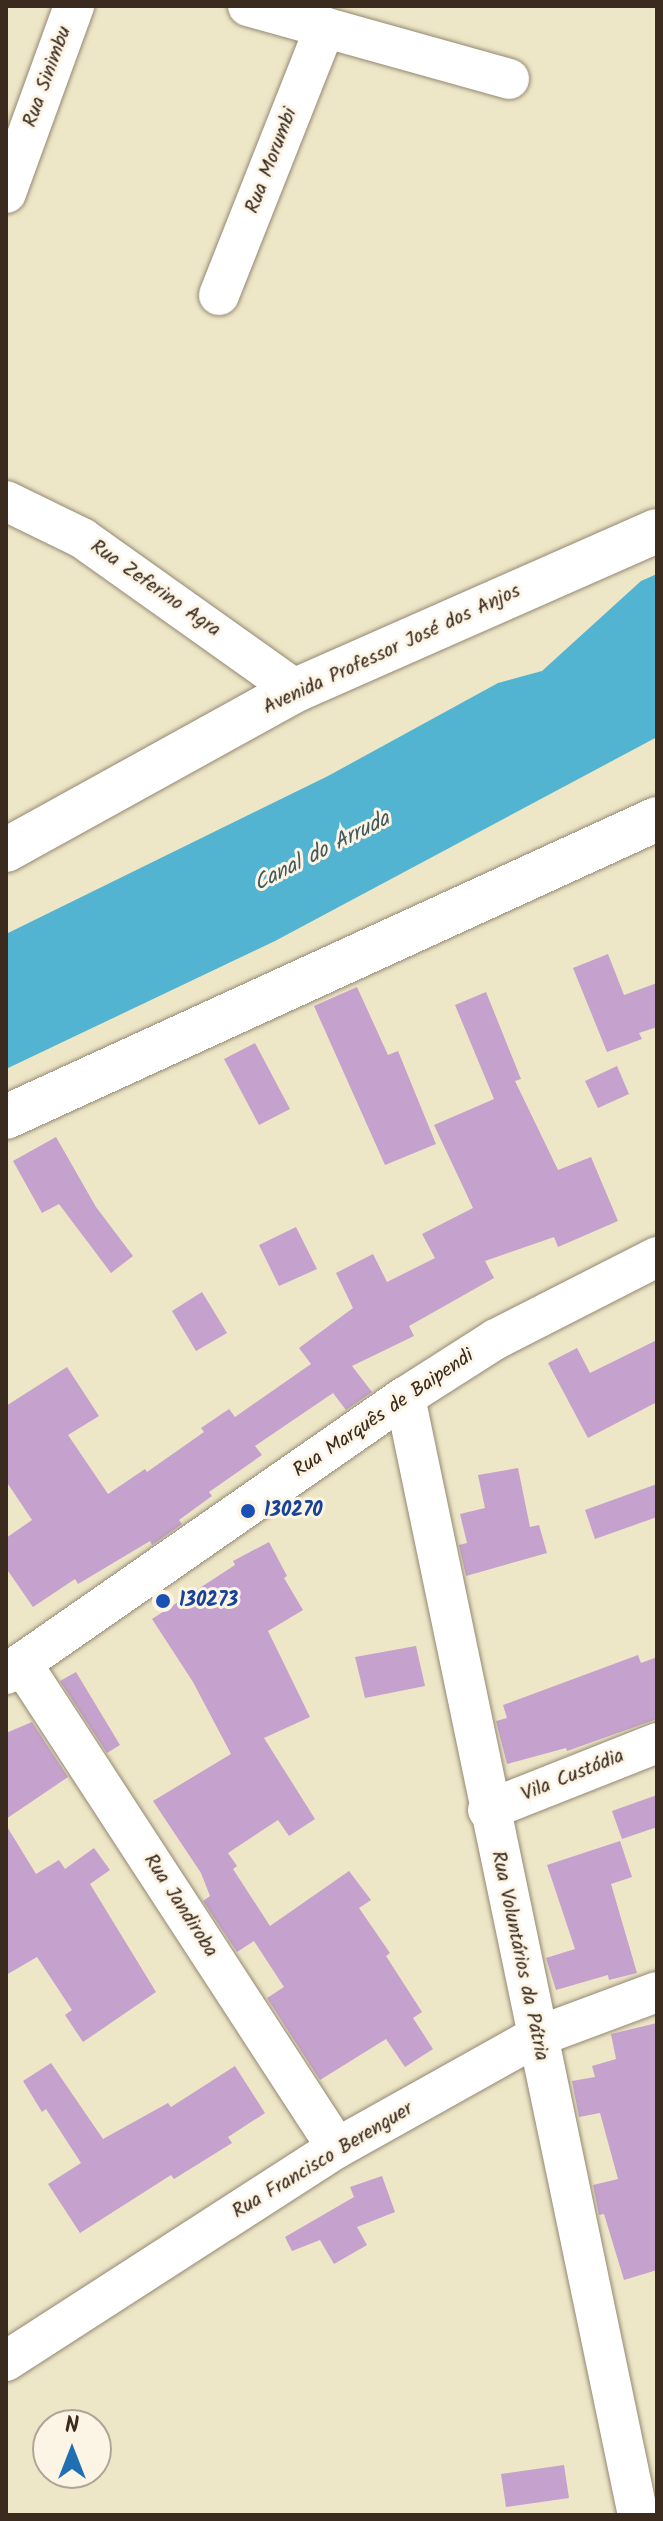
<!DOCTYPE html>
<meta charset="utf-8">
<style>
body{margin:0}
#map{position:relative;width:663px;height:2521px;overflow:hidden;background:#ede6c7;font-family:Kalam,sans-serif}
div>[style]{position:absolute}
.water>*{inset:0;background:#52b4d1}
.building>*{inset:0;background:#c5a2cd}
.roads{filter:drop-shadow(0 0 2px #948872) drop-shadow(0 0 2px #948872)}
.minor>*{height:40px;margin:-20px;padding:0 20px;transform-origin:20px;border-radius:20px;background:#fff}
.major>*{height:44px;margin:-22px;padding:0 22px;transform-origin:22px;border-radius:22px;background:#fff}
.dots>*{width:22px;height:22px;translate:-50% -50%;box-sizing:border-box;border:4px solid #fcf5e5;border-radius:50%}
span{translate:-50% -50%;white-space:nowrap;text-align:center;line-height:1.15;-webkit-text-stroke:6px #fcf5e5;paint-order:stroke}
.street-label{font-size:20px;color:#3b2a1e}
.transit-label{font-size:20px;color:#164399;font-weight:700}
.left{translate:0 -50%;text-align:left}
.water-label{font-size:22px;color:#435a5d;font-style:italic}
.frame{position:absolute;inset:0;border:8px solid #3b2a1e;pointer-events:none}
.north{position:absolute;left:32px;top:2409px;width:80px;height:80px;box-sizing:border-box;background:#fcf5e5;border:2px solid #afa495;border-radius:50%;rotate:0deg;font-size:22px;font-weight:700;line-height:32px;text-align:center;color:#3b2a1e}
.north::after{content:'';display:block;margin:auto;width:28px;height:36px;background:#1f6fb2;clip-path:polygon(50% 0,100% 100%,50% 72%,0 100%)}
</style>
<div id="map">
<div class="water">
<div style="clip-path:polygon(657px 574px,657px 737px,275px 941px,6px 1069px,6px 934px,328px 776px,498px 683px,542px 671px,641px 581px)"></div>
</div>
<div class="building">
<div style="clip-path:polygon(608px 954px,624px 995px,657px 983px,657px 1027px,639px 1033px,642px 1039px,607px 1052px,573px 968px)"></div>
<div style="clip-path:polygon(357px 987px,388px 1055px,398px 1051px,436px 1144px,385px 1165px,314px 1006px)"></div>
<div style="clip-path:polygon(486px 992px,521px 1079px,515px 1081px,558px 1170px,591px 1157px,618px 1221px,558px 1247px,554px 1237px,485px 1261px,494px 1278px,409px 1326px,414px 1336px,352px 1366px,372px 1392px,346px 1410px,333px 1393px,255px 1446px,262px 1455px,209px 1492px,212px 1496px,179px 1520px,182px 1524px,152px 1545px,150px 1541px,78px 1584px,75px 1579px,33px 1607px,6px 1568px,6px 1538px,32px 1520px,6px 1481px,6px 1406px,67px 1367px,99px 1416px,68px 1435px,108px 1494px,145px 1469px,147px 1472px,204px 1432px,201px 1428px,229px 1409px,235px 1417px,311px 1364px,299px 1348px,353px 1308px,336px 1273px,373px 1254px,387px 1282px,435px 1258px,422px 1234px,473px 1208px,434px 1125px,494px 1099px,455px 1005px)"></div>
<div style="clip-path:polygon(255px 1043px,290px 1109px,259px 1125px,224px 1059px)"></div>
<div style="clip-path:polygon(617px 1066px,629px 1094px,598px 1108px,585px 1081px)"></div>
<div style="clip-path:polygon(56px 1137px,96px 1207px,133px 1256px,111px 1273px,59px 1204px,42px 1213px,13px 1161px)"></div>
<div style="clip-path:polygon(296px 1227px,317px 1269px,279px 1286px,259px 1245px)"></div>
<div style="clip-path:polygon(202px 1292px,227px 1333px,196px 1351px,172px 1311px)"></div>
<div style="clip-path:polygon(657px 1340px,657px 1402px,588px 1438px,548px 1363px,577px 1348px,590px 1373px)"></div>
<div style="clip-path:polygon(518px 1468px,530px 1527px,539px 1525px,547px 1553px,466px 1576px,459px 1545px,467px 1543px,460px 1514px,485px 1508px,478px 1475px)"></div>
<div style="clip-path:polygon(657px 1484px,657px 1517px,595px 1539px,585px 1510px)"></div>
<div style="clip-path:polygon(269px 1542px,287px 1576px,284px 1578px,303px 1610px,268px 1631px,310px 1717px,264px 1738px,315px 1819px,289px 1836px,278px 1820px,228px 1853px,237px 1866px,233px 1869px,270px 1926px,349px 1871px,371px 1900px,359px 1908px,390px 1953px,386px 1956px,422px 2012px,413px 2018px,433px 2049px,405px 2067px,386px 2039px,320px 2080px,267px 1998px,284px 1987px,254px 1941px,237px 1952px,203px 1901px,210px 1896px,201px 1873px,153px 1801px,231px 1754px,193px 1682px,152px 1619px,235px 1565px,233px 1561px)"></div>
<div style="clip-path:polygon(416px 1646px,425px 1686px,365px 1698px,355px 1657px)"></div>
<div style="clip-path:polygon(638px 1655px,641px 1663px,657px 1657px,657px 1719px,567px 1751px,566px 1748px,507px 1764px,496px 1721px,507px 1718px,503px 1705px)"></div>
<div style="clip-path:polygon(76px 1672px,120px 1745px,107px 1753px,60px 1681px)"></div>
<div style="clip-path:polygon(32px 1722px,68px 1777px,6px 1819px,6px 1733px)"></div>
<div style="clip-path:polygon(657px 1795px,657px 1827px,622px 1839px,612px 1811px)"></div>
<div style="clip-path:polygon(6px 1825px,36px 1874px,59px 1860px,65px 1869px,94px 1848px,110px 1870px,90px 1884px,156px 1992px,83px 2042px,65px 2015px,72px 2010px,37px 1957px,6px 1975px)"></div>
<div style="clip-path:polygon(620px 1841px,632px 1877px,611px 1884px,637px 1973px,609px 1980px,608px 1975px,556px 1990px,546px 1958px,575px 1949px,547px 1865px)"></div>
<div style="clip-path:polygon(657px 2023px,657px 2270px,624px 2280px,604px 2214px,599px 2215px,593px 2185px,618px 2179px,600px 2113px,579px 2117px,572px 2081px,595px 2077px,592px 2066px,616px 2059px,611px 2034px)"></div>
<div style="clip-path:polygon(51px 2063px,103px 2139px,168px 2103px,171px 2107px,235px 2066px,265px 2113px,228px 2137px,232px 2143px,174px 2179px,171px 2175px,80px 2233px,48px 2184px,81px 2163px,46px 2109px,42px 2112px,23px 2081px)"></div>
<div style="clip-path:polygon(382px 2176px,395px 2212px,357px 2227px,367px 2245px,334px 2264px,320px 2240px,292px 2251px,285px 2237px,354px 2197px,350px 2187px)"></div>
<div style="clip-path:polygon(564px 2465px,569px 2498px,506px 2507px,501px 2474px)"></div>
</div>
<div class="roads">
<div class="minor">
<div style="left:248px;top:6px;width:271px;rotate:15.6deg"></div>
<div style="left:6px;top:193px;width:199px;rotate:-70deg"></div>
<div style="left:219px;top:295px;width:288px;rotate:-68.4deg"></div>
<div style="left:6px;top:501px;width:85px;rotate:26deg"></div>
<div style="left:82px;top:538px;width:262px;rotate:35.4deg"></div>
<div style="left:405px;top:1397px;width:1142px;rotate:78.23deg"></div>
<div style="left:22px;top:1664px;width:577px;rotate:56.94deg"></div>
<div style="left:6px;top:1674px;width:486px;rotate:-34.8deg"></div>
<div style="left:405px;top:1397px;width:108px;rotate:-32.5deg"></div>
<div style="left:496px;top:1339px;width:181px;rotate:-27deg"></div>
<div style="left:488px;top:1810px;width:182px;rotate:-21.6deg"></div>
<div style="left:6px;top:2361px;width:394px;rotate:-32.8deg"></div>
<div style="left:337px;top:2148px;width:228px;rotate:-29.2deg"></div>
<div style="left:536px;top:2037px;width:129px;rotate:-20.4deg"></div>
</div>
<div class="major">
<div style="left:6px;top:850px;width:331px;rotate:-28.9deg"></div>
<div style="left:296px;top:690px;width:394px;rotate:-23.8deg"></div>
<div style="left:6px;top:1117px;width:716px;rotate:-24.6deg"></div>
</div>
</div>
<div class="dots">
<div style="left:248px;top:1511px;background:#1a4fb4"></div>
<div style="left:163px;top:1601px;background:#1a4fb4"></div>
</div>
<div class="street-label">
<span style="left:48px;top:77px;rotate:-70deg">Rua Sinimbu</span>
<span style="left:272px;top:161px;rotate:-69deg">Rua Morumbi</span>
<span style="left:155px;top:589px;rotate:35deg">Rua Zeferino Agra</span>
<span style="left:392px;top:650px;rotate:-25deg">Avenida Professor José dos Anjos</span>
<span style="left:384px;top:1414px;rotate:-34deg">Rua Marquês de Baipendi</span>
<span style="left:573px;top:1776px;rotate:-22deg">Vila Custódia</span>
<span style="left:180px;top:1906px;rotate:57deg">Rua Jandiroba</span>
<span style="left:519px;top:1956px;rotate:78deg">Rua Voluntários da Pátria</span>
<span style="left:323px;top:2161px;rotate:-31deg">Rua Francisco Berenguer</span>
</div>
<div class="transit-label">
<span class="left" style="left:264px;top:1511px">130270</span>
<span class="left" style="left:179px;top:1601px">130273</span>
</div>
<div class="water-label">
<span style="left:322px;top:852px;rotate:-27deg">Canal do Arruda</span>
</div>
<div class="frame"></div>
<div class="north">N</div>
</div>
